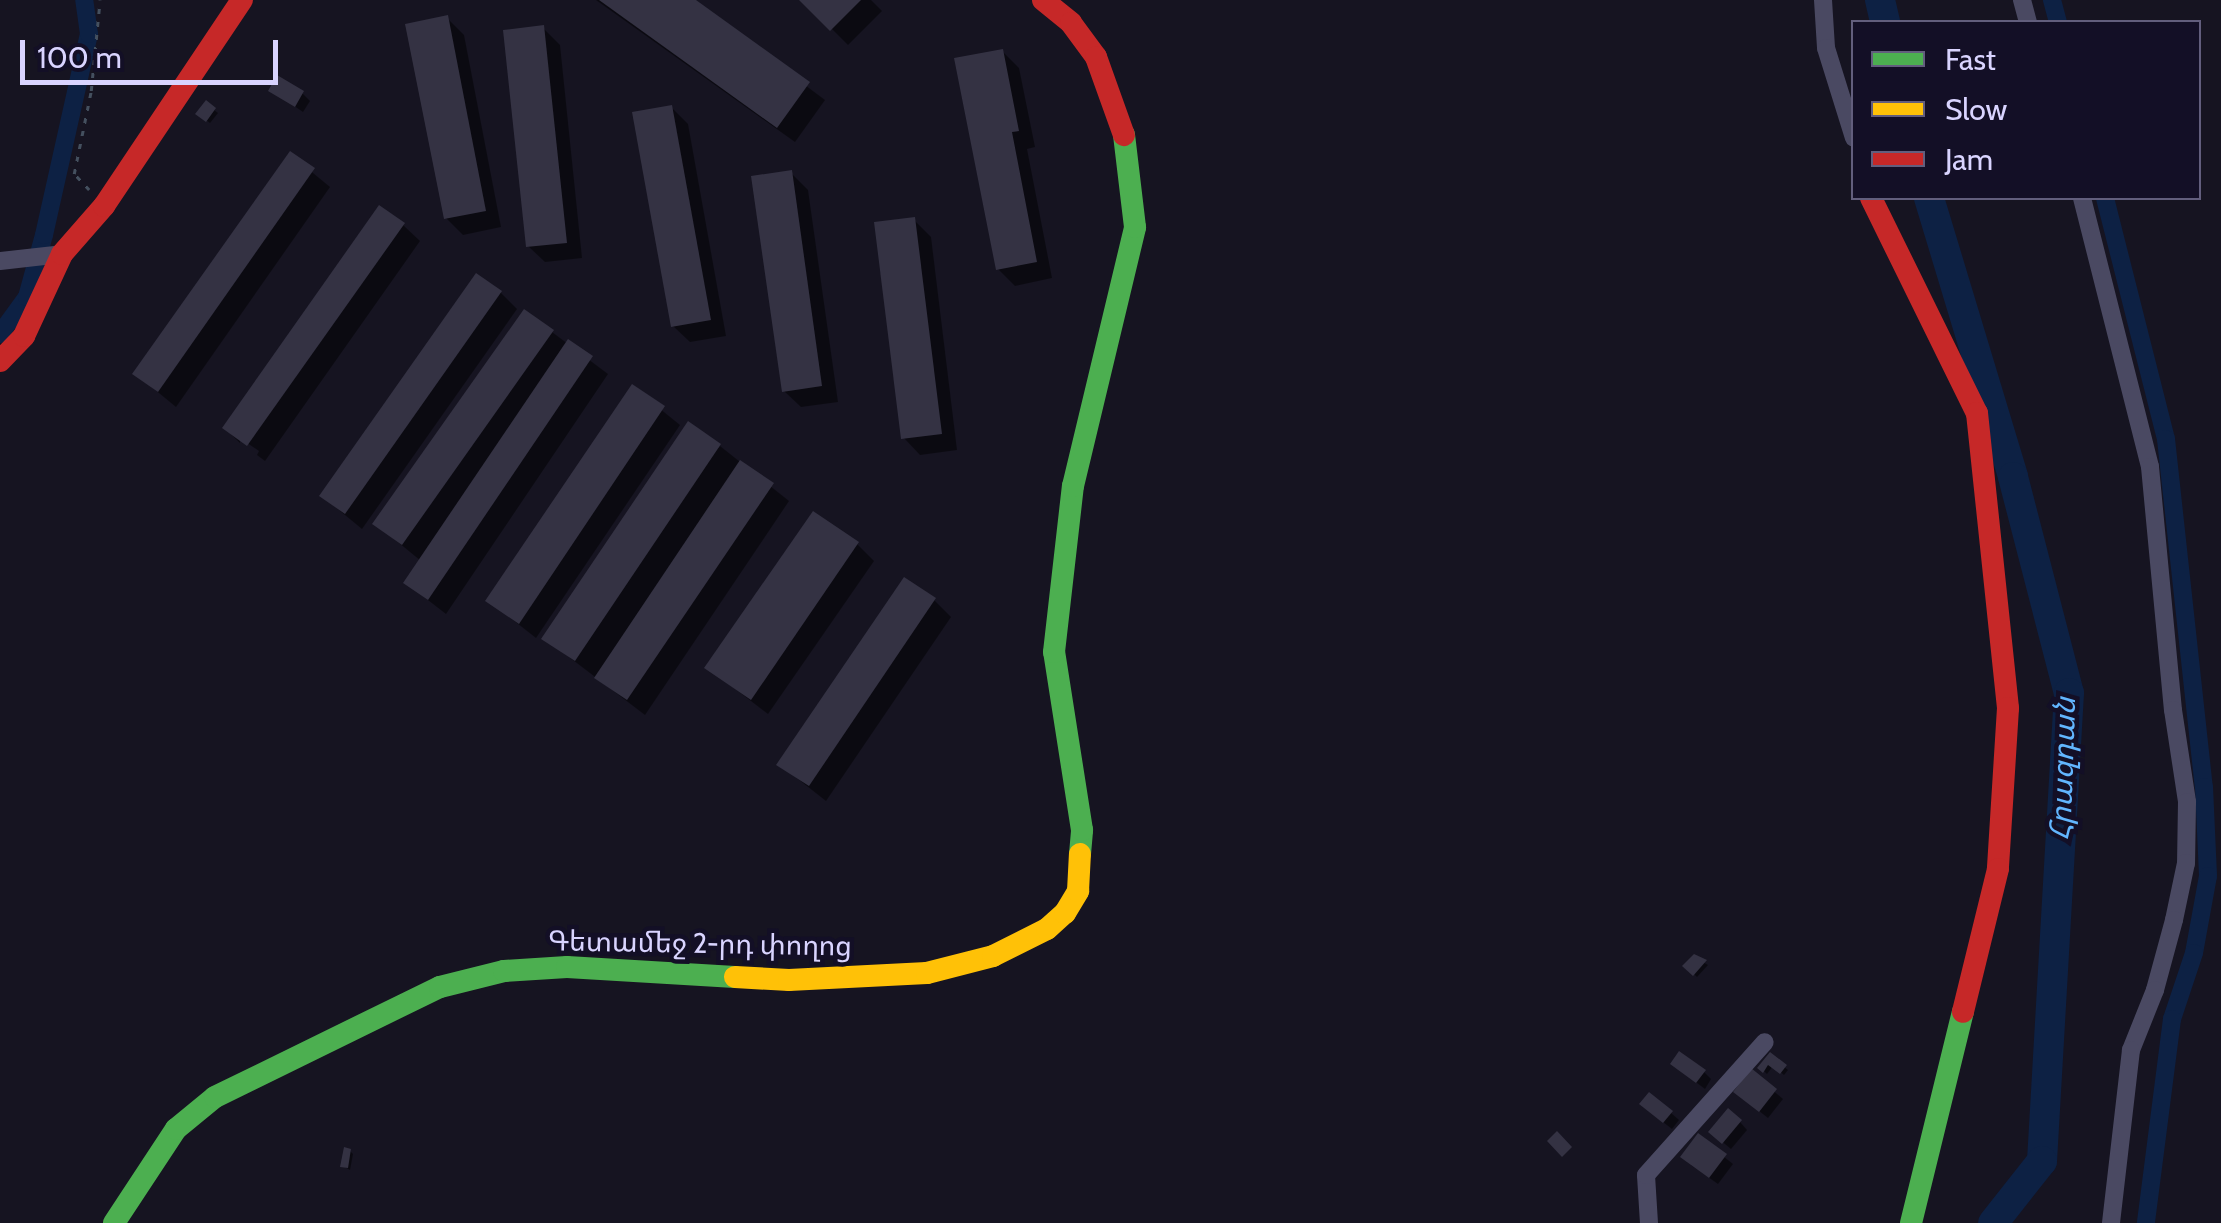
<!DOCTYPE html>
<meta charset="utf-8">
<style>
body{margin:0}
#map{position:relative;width:2221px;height:1223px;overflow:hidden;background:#161421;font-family:Cabin,"Noto Sans Armenian",sans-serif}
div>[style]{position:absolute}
.shadow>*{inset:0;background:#0007}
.canal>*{height:18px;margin:-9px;padding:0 9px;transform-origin:9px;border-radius:9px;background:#0d2144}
.river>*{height:30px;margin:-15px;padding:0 15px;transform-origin:15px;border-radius:15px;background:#0d2144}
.building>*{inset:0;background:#343243}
.path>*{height:2.5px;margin-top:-1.25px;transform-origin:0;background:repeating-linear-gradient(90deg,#44505f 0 5px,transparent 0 13px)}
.street>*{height:18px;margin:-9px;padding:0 9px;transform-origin:9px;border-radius:9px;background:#4a4962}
.fast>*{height:22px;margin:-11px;padding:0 11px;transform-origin:11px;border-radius:11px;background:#4caf50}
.slow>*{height:22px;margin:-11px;padding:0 11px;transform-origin:11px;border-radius:11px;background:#ffc107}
.jam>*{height:22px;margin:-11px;padding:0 11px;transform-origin:11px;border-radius:11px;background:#c62828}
span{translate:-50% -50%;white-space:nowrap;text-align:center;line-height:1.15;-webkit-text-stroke:9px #130f26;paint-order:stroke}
.street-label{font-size:28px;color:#d9d4ff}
.water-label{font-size:30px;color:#62b6ff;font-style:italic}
.legend{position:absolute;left:1851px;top:20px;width:350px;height:180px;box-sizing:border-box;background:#130f26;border:2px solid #625e7d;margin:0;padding:12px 18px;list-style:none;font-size:30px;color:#d9d4ff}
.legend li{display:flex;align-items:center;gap:20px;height:50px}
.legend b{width:50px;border:2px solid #625e7d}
.scale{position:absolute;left:20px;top:40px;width:258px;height:45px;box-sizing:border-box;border:5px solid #d9d4ff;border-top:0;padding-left:12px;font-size:30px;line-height:35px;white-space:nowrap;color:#d9d4ff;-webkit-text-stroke:8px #130f26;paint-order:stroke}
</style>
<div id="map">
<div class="shadow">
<div style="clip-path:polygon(596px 0,691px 0,825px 100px,795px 142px)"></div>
<div style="clip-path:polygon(803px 0,871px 0,882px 11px,848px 45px)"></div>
<div style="clip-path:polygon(447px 18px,464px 35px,501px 227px,463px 235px,446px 218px)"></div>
<div style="clip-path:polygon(543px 28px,560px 45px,582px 258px,545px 262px,528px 246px)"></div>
<div style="clip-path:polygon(1002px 51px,1019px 68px,1035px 147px,1027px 149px,1052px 278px,1015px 286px,998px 269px)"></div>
<div style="clip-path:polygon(271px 90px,302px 93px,310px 101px,303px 112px)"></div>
<div style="clip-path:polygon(206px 104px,218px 113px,210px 123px,198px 114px)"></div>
<div style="clip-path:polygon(671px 107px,688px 124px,726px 336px,690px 342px,673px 326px)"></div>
<div style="clip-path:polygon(290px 154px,330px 187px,176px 407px,136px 374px)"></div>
<div style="clip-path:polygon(791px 173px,808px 190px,838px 402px,801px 407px,784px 391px)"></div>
<div style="clip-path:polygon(914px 220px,931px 237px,957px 450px,920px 455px,904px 438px)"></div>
<div style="clip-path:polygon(403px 225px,420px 241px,265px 461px,257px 455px,259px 451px,240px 438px,240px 443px,225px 428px)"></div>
<div style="clip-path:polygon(500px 292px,517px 309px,362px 529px,322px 496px)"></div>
<div style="clip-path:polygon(552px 332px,608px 374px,446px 614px,406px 583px,421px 561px,376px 524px)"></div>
<div style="clip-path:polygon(633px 387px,680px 425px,536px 638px,489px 601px)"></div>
<div style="clip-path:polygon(720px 446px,789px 501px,645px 715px,544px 638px)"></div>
<div style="clip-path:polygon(857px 544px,874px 561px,768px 714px,708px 668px)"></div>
<div style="clip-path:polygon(934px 600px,951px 617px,826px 801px,779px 764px)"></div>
<div style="clip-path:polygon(1694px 957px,1708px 965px,1697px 977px,1686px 966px)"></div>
<div style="clip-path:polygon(1770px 1056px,1788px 1070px,1784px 1075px,1773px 1066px,1767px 1074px,1761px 1068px)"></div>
<div style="clip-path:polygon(1681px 1071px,1704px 1072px,1711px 1079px,1705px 1089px)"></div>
<div style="clip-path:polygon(1751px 1072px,1783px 1099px,1768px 1118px,1744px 1099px)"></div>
<div style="clip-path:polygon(1650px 1112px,1671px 1113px,1679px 1120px,1672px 1129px)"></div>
<div style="clip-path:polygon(1740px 1122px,1747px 1130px,1731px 1149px,1719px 1139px)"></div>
<div style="clip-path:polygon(1699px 1137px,1733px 1164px,1718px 1184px,1691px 1165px)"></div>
<div style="clip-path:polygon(350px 1151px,353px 1154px,350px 1170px,343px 1166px)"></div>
</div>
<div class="canal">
<div style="left:2052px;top:0;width:23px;rotate:75deg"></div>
<div style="left:2105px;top:198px;width:249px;rotate:75.8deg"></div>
<div style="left:2166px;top:439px;width:350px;rotate:83.8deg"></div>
<div style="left:2204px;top:787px;width:89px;rotate:87.4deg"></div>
<div style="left:2208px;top:876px;width:78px;rotate:100.3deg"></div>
<div style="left:2194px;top:953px;width:70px;rotate:108.4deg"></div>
<div style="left:2172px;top:1019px;width:206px;rotate:97.3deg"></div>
<div style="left:0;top:334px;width:46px;rotate:-53.9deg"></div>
<div style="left:27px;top:297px;width:64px;rotate:-74.7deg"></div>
<div style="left:44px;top:235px;width:206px;rotate:-77.4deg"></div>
<div style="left:89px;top:34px;width:34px;rotate:-98deg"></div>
</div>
<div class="river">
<div style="left:1880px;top:0;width:23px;rotate:77deg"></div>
<div style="left:1929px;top:198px;width:291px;rotate:73.2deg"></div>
<div style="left:2013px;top:477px;width:223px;rotate:75.5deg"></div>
<div style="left:2069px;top:693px;width:469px;rotate:93.3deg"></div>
<div style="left:2042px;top:1161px;width:79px;rotate:128.3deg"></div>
</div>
<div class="building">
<div style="clip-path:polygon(599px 0,696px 0,810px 82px,777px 128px)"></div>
<div style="clip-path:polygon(799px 0,861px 0,830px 31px)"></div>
<div style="clip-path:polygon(448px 15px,486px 211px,444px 219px,405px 24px)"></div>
<div style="clip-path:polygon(544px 25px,567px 243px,526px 247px,503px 30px)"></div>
<div style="clip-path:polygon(1003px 49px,1019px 131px,1012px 132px,1037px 262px,996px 270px,954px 58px)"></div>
<div style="clip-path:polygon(277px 75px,304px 91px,295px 107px,268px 91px)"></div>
<div style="clip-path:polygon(206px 100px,216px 108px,206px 122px,195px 114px)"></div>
<div style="clip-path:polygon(672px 105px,711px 320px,671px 327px,632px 112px)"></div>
<div style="clip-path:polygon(290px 151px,315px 168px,158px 392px,132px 374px)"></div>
<div style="clip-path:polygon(792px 170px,822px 386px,782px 392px,751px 176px)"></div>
<div style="clip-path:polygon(379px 205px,405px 223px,247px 446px,222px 428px)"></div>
<div style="clip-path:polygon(915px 217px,942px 434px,901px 439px,874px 222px)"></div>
<div style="clip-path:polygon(476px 273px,502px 291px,345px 514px,319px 496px)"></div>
<div style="clip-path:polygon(524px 309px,554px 330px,402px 545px,372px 524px)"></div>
<div style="clip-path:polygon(568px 339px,593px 356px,428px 600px,403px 583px)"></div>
<div style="clip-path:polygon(632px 384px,665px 406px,519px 624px,485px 601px)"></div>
<div style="clip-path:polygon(688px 421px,721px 444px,575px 661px,541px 639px)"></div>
<div style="clip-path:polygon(740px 460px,774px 483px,627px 700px,594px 678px)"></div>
<div style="clip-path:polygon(813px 511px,859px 542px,751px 700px,704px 668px)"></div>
<div style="clip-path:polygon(904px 577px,936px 598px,809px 786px,776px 765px)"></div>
<div style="clip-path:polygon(1694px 954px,1707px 960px,1693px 976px,1682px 966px)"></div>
<div style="clip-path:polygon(1679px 1051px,1706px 1070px,1696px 1083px,1670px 1064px)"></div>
<div style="clip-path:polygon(1770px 1052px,1787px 1065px,1780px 1074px,1768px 1065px,1763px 1073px,1757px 1068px)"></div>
<div style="clip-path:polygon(1751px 1068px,1777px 1089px,1759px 1112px,1733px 1092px)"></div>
<div style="clip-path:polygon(1649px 1092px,1673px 1111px,1663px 1123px,1639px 1104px)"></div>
<div style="clip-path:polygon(1728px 1108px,1742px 1120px,1722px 1144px,1708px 1132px)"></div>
<div style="clip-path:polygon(1557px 1131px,1572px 1147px,1562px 1157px,1547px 1141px)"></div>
<div style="clip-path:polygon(1698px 1133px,1727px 1154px,1709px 1178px,1680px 1157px)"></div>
<div style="clip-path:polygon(344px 1147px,351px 1149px,348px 1168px,340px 1167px)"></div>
</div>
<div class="path">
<div style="left:89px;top:190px;width:22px;rotate:-133deg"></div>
<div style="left:74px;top:174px;width:85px;rotate:-78.4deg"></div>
<div style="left:91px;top:91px;width:91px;rotate:-84.4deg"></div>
</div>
<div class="street">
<div style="left:1823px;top:0;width:48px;rotate:86.4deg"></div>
<div style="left:1826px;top:48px;width:94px;rotate:72.7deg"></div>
<div style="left:2022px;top:0;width:23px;rotate:75deg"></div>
<div style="left:2082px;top:198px;width:277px;rotate:75.8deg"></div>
<div style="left:2150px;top:467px;width:244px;rotate:84.6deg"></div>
<div style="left:2173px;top:710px;width:93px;rotate:81.3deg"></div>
<div style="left:2187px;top:802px;width:61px;rotate:90.9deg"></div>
<div style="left:2186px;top:863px;width:58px;rotate:101.9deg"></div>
<div style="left:2174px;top:920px;width:73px;rotate:105.2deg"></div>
<div style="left:2155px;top:990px;width:65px;rotate:111.8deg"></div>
<div style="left:2131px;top:1050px;width:174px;rotate:96.6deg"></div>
<div style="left:0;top:261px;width:62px;rotate:-6.4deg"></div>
<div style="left:1649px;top:1223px;width:48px;rotate:-93.6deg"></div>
<div style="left:1646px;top:1175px;width:178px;rotate:-48.2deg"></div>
</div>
<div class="fast">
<div style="left:1080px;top:854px;width:24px;rotate:-85deg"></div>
<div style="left:1082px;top:830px;width:180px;rotate:-98.9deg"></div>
<div style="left:1054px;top:652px;width:167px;rotate:-83.5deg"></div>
<div style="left:1073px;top:486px;width:266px;rotate:-76.5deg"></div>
<div style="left:1135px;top:227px;width:93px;rotate:-96.8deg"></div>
<div style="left:114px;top:1223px;width:113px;rotate:-56.6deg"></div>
<div style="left:176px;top:1129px;width:50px;rotate:-39.4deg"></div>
<div style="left:215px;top:1097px;width:250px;rotate:-26.1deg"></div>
<div style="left:440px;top:987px;width:66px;rotate:-14deg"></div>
<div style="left:504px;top:971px;width:63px;rotate:-3.6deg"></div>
<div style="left:567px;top:967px;width:168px;rotate:3.4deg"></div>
<div style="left:1911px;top:1223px;width:217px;rotate:-76.2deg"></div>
</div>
<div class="slow">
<div style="left:735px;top:977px;width:54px;rotate:3.2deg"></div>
<div style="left:789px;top:980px;width:138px;rotate:-2.9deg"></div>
<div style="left:927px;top:973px;width:68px;rotate:-14.4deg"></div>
<div style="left:993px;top:956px;width:60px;rotate:-26.6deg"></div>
<div style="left:1047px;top:929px;width:24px;rotate:-42deg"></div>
<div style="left:1065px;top:913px;width:26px;rotate:-59deg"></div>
<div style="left:1078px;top:891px;width:37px;rotate:-87deg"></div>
</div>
<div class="jam">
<div style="left:1043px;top:0;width:36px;rotate:39deg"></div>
<div style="left:1071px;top:23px;width:42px;rotate:53.7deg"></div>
<div style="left:1096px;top:57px;width:83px;rotate:70.3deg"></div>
<div style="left:1871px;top:198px;width:240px;rotate:63.8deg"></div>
<div style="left:1977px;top:413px;width:297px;rotate:84deg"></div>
<div style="left:2008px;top:708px;width:161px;rotate:93.6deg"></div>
<div style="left:1998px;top:869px;width:147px;rotate:103.8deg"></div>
<div style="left:0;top:361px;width:35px;rotate:-46deg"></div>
<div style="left:24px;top:336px;width:90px;rotate:-65.1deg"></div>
<div style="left:62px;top:254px;width:64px;rotate:-48.8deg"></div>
<div style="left:104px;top:206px;width:248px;rotate:-56.2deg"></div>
</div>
<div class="street-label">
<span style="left:700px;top:943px;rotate:1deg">Գետամեջ 2-րդ փողոց</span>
</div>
<div class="water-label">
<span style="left:2063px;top:769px;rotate:-88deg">Հրազդան</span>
</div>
<ul class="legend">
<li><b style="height:12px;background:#4caf50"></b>Fast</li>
<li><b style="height:12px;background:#ffc107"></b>Slow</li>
<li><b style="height:12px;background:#c62828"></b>Jam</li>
</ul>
<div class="scale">100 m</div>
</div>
